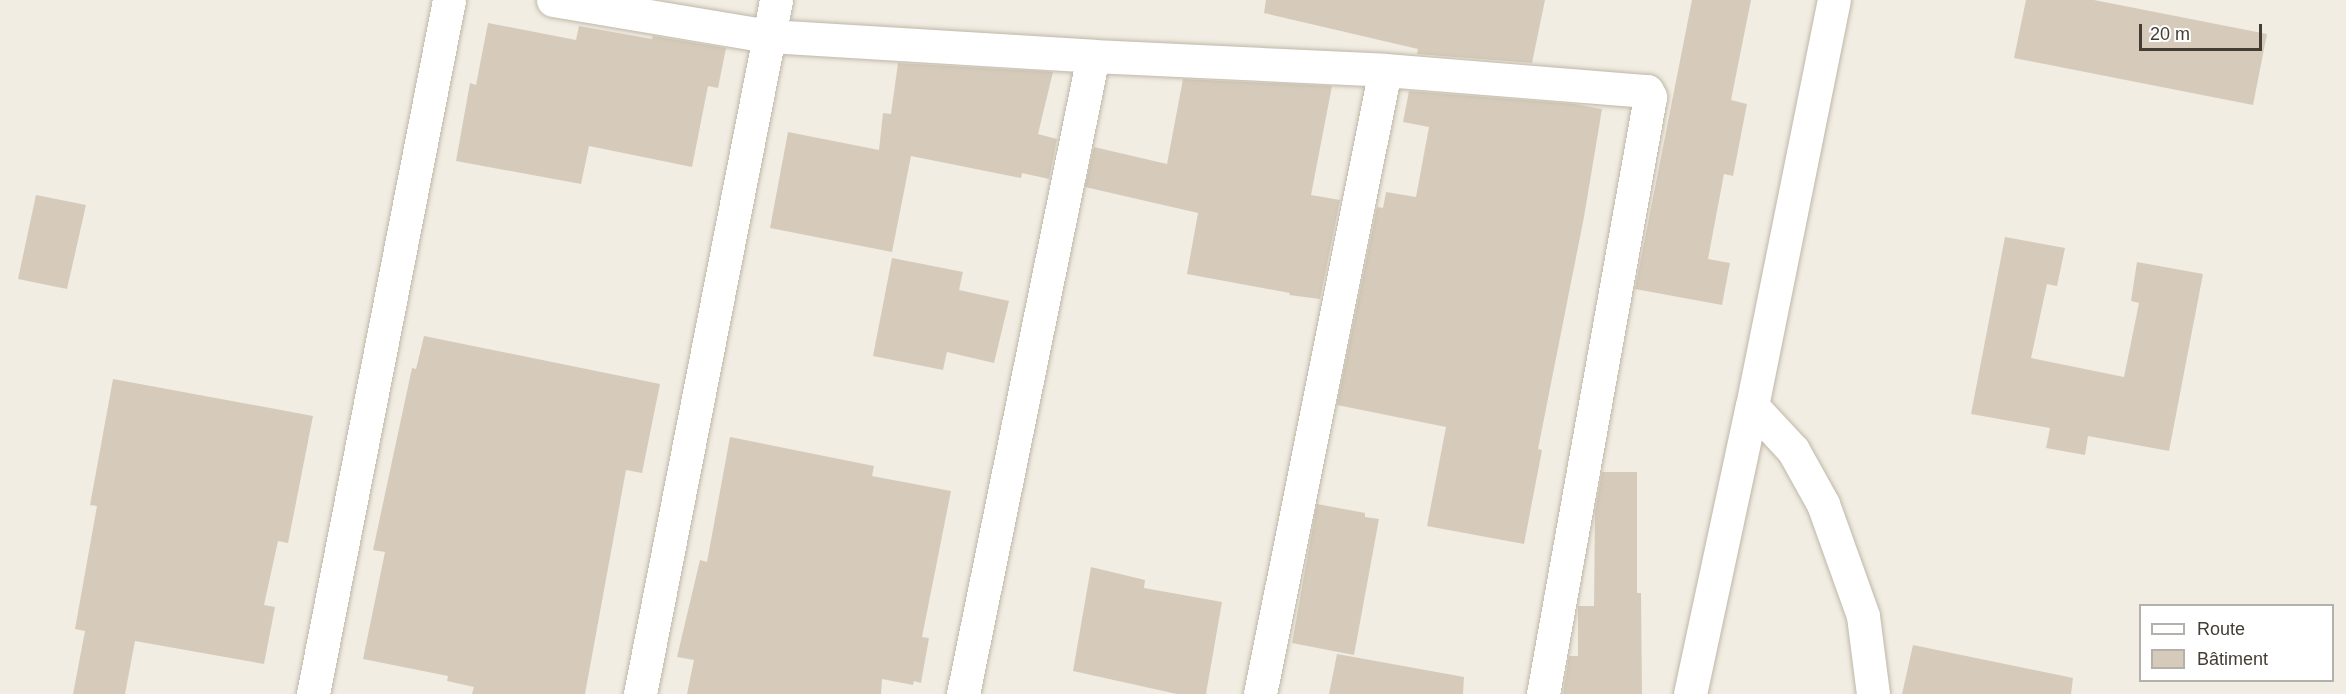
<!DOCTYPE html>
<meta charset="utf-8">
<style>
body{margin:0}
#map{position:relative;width:2346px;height:694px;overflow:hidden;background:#f1ede2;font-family:Arial,sans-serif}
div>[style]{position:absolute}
.building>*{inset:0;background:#d6cbbb}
.roads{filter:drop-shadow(0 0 2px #bfb7a8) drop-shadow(0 0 2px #bfb7a8)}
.street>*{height:33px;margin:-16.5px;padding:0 16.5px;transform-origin:16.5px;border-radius:16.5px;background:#fff}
span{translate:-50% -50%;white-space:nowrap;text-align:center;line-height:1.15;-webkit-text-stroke:4.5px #fff;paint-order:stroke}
.legend{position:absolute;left:2139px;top:604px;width:195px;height:78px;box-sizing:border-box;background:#fff;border:2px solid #b4b1ad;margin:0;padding:8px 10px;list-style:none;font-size:18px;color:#433d33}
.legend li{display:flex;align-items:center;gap:12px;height:30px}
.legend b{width:30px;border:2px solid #b4b1ad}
.scale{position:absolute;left:2139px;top:24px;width:123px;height:27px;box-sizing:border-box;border:3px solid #433d33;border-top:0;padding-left:8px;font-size:18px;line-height:21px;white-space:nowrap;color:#433d33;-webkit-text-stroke:4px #fff;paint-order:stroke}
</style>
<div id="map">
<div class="building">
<div style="clip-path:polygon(1266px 0,1545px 0,1532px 63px,1417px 54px,1418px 49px,1264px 13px)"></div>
<div style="clip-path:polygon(1692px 0,1751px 0,1731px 100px,1747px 104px,1733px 176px,1724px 174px,1708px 259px,1730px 263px,1722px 305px,1635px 289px)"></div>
<div style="clip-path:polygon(2026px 0,2094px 0,2267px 34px,2253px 105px,2014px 58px)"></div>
<div style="clip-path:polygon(488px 23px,576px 40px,579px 26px,652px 39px,653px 36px,726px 48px,718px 88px,708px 86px,692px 167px,589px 146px,581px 184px,456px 161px,470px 83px,476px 85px)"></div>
<div style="clip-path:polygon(898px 63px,1053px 72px,1038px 134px,1057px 139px,1049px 179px,1022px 173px,1021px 178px,911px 156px,892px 252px,770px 228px,788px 132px,879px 150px,883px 113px,891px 114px)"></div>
<div style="clip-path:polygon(1183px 79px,1332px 86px,1311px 195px,1340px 200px,1320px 299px,1289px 295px,1290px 293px,1187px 274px,1198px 213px,1085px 187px,1094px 147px,1167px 164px)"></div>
<div style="clip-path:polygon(1409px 91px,1574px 104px,1602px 109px,1584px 217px,1538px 449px,1542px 450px,1524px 544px,1427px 526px,1446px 427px,1337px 405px,1377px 207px,1383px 208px,1386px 192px,1416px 197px,1429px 127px,1403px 122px)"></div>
<div style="clip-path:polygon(36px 195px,86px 205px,67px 289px,18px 279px)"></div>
<div style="clip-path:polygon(2005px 237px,2065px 248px,2057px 286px,2047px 284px,2031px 358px,2124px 377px,2139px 303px,2131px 301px,2137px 262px,2203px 274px,2169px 451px,2088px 436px,2085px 455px,2046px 448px,2050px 428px,1971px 414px)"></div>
<div style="clip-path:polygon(892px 258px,963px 272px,959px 290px,1009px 301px,994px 363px,947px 352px,943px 370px,873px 356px)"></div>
<div style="clip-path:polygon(424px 336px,660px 384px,642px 473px,626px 470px,585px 694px,472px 694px,474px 687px,447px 681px,448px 676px,363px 659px,385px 552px,373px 550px,412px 368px,416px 369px)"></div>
<div style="clip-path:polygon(113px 379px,313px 416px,288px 543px,278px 541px,264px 605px,275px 607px,264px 664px,135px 641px,125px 694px,73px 694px,85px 631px,75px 629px,97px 506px,90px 505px)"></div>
<div style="clip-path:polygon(730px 437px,874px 466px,872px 476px,951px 491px,922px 637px,929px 638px,921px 683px,914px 681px,913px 685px,882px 679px,881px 694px,687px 694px,694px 660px,677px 657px,700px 560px,707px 562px)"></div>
<div style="clip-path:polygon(1602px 472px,1637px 472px,1637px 593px,1641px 593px,1642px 694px,1563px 694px,1569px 656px,1578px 656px,1578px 606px,1594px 606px,1595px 512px)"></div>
<div style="clip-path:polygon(1317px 504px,1365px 513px,1365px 517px,1379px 519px,1354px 655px,1292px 643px)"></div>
<div style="clip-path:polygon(1091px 567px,1145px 580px,1144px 588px,1222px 602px,1206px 694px,1177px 694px,1073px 671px)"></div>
<div style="clip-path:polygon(1913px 645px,2073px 678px,2071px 694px,1902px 694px)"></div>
<div style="clip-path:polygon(1337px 654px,1464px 677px,1463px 694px,1329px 694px)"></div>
</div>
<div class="roads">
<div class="street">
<div style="left:553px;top:0;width:219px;rotate:9.5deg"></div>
<div style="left:769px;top:36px;width:325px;rotate:3.5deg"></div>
<div style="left:1093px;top:56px;width:292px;rotate:2.7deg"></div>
<div style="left:1385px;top:70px;width:263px;rotate:4.6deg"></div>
<div style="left:1647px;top:91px;width:7px;rotate:63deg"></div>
<div style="left:1650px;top:97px;width:607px;rotate:100.16deg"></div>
<div style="left:1752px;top:406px;width:60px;rotate:47deg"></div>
<div style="left:1793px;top:450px;width:62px;rotate:60.9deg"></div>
<div style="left:1823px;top:504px;width:119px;rotate:70.3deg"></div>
<div style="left:1863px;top:616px;width:79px;rotate:82.7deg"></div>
<div style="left:313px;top:694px;width:707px;rotate:-78.91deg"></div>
<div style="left:640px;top:694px;width:707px;rotate:-78.91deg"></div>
<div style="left:963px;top:694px;width:651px;rotate:-78.48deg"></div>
<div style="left:1260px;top:694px;width:636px;rotate:-78.67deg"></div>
<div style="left:1690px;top:694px;width:295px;rotate:-77.9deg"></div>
<div style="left:1752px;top:406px;width:414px;rotate:-78.6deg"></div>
</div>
</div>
<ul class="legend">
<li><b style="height:8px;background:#fff"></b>Route</li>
<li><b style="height:16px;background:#d6cbbb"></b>Bâtiment</li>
</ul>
<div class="scale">20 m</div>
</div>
